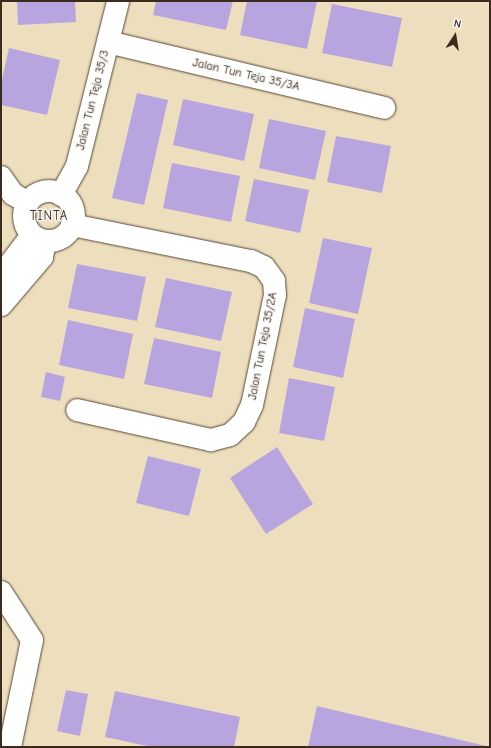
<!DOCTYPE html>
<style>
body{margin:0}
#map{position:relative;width:491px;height:748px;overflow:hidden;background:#eddfbd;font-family:"Comic Neue",sans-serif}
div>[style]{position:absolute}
.building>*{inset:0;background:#b8a5df}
.roads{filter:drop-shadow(0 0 1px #564536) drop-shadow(0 0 1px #564536)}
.minor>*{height:22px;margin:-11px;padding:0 11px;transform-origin:11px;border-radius:11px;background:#fff}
.minor>.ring{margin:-11px;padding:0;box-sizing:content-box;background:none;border:22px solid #fff;border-radius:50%}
span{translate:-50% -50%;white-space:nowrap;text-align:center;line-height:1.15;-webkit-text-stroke:3px #f6f6f2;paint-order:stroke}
.street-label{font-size:12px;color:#3b2a1e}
.neighbourhood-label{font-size:13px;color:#3b2a1e;letter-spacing:1px}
.frame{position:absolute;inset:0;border:2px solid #3b2a1e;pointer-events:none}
.north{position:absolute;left:435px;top:16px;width:40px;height:40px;-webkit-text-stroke:3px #f6f6f2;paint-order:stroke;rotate:12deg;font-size:11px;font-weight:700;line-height:16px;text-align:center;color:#3b2a1e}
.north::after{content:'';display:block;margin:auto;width:14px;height:18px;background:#3b2a1e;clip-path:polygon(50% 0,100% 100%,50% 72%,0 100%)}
</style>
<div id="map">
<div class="building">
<div style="clip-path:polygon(75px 1px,76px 22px,18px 25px,17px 1px)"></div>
<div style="clip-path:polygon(156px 1px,233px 1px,226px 30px,153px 15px)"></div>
<div style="clip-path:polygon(247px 1px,317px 1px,307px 49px,240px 35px)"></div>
<div style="clip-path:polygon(332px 4px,402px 18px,392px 67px,322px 53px)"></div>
<div style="clip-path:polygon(9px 48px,60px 60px,47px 115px,1px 105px,1px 84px)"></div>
<div style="clip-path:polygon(137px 93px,168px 100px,144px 205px,112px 198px)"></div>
<div style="clip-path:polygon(183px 99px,254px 114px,244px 161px,173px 145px)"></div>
<div style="clip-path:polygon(269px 119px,326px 131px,315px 180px,259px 168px)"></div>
<div style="clip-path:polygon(336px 136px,391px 146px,382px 193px,327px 182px)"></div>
<div style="clip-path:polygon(172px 163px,240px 176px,231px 222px,163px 208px)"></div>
<div style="clip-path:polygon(254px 179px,309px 190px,300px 233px,245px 221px)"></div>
<div style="clip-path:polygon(323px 238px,372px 248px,358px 314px,309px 303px)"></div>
<div style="clip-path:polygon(77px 264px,146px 277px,137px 321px,68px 308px)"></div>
<div style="clip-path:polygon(166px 278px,232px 292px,221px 341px,155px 327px)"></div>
<div style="clip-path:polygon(305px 308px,355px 319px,343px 378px,293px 367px)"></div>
<div style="clip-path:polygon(68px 320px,133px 334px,124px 379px,59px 365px)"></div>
<div style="clip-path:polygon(154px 338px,221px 352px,212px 398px,144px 384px)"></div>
<div style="clip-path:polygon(46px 372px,65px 377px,60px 401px,41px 397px)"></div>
<div style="clip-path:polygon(289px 378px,335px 387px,324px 441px,279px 433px)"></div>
<div style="clip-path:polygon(277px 447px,313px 504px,266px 534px,230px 478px)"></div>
<div style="clip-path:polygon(148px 456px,201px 469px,189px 516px,136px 503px)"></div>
<div style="clip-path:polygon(66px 690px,88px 694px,80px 736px,57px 731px)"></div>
<div style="clip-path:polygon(115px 691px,240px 717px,234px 747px,152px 747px,105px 737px)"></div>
<div style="clip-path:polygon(317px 706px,486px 746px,486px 747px,308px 747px)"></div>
</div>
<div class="roads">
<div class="minor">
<div style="left:108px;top:42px;width:284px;rotate:13.4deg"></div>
<div style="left:1px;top:177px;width:21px;rotate:55deg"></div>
<div style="left:13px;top:194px;width:17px;rotate:31deg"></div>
<div class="ring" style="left:24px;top:191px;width:28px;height:28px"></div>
<div style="left:61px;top:195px;width:33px;rotate:-61deg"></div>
<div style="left:77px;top:166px;width:170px;rotate:-76deg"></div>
<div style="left:72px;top:225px;width:183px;rotate:11.4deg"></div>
<div style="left:251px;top:261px;width:14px;rotate:25deg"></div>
<div style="left:264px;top:267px;width:17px;rotate:54deg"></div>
<div style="left:274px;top:281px;width:14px;rotate:86deg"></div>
<div style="left:275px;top:295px;width:112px;rotate:101.8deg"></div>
<div style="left:252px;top:405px;width:19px;rotate:115deg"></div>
<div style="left:244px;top:422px;width:19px;rotate:137deg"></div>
<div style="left:230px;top:435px;width:20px;rotate:165deg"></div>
<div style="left:211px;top:440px;width:137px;rotate:-167.4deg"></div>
<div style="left:1px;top:276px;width:51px;rotate:-52.9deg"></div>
<div style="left:1px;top:305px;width:63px;rotate:-49.5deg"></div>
<div style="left:42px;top:257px;width:16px;rotate:-79deg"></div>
<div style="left:1px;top:592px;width:57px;rotate:57.1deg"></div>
<div style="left:32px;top:640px;width:109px;rotate:101.6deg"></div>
</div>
</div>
<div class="street-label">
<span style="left:246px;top:75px;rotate:13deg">Jalan Tun Teja 35/3A</span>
<span style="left:93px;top:100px;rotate:-76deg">Jalan Tun Teja 35/3</span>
<span style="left:263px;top:346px;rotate:-79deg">Jalan Tun Teja 35/2A</span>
</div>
<div class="neighbourhood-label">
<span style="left:49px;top:216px">TINTA</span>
</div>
<div class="frame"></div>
<div class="north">N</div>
</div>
